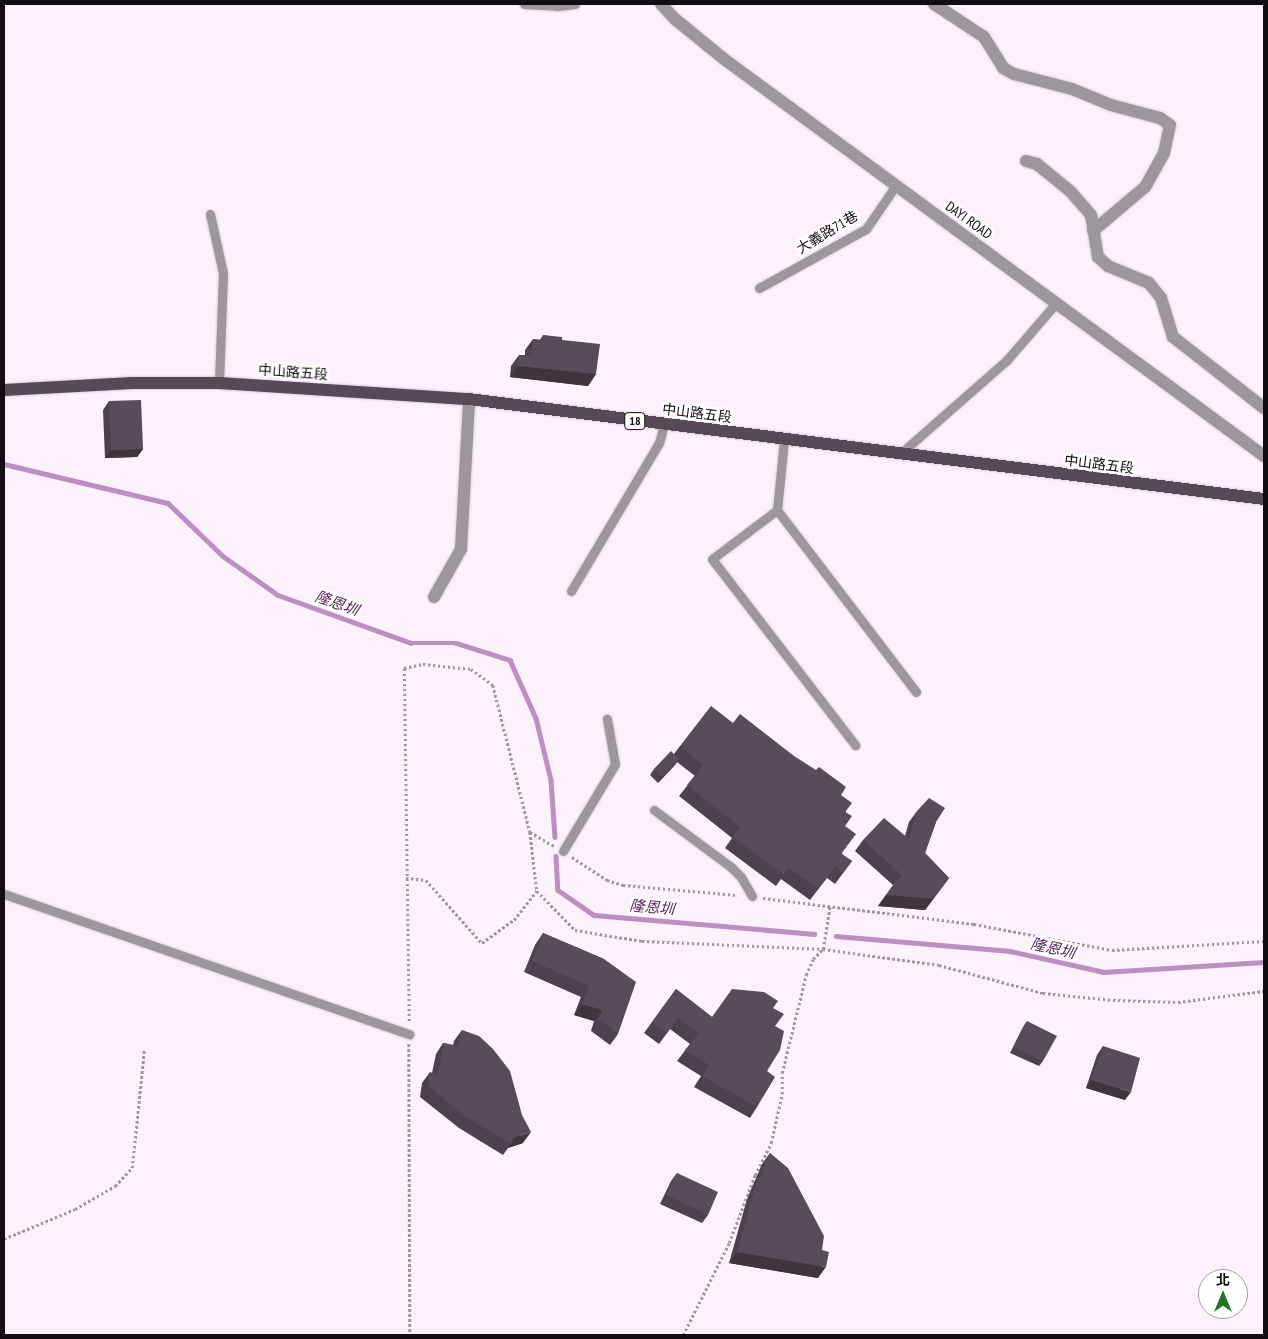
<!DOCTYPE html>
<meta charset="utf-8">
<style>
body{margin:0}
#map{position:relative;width:1268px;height:1339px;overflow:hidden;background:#fdf1fe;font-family:"PT Sans Narrow","Noto Sans TC",sans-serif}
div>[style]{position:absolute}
.stream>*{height:4.5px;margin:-2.25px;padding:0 2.25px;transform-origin:2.25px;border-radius:2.25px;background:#bb8fbf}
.path>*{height:2.5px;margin-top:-1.25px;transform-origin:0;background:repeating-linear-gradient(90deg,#9f96a0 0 2.5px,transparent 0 5px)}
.roads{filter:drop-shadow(0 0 1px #d8cdd8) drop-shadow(0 0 1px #d8cdd8)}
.lane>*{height:9px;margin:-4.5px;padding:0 4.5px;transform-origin:4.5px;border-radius:4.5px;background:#9d969d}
.street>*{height:12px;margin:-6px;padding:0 6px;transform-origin:6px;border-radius:6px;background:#9d969d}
.primary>*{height:12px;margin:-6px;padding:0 6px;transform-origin:6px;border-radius:6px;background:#554a56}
.wall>*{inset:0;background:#4d414d}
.shaded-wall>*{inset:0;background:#3e353f}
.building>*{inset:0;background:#594c5a}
span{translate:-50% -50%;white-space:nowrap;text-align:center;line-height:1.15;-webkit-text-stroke:5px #fff;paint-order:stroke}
.shield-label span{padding:1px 4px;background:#fff;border:1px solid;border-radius:4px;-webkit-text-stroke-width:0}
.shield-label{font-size:12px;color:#130d13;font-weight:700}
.street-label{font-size:14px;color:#130d13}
.water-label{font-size:15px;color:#511c57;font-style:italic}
.frame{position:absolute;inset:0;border:5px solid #130d13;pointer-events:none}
.north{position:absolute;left:1198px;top:1269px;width:50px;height:50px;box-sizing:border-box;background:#fff;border:1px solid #a19ea1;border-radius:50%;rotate:0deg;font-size:14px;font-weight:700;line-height:20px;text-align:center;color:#130d13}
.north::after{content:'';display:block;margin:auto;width:18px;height:22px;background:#207623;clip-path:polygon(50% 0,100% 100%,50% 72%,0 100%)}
</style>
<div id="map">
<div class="stream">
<div style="left:4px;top:464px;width:169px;rotate:13.4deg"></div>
<div style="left:168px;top:503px;width:76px;rotate:43.9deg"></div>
<div style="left:223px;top:556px;width:67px;rotate:35.3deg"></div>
<div style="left:278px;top:595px;width:141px;rotate:19.8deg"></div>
<div style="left:411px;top:643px;width:45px"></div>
<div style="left:456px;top:643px;width:57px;rotate:17.5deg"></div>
<div style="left:510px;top:660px;width:64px;rotate:65.9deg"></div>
<div style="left:536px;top:718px;width:64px;rotate:76.4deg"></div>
<div style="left:551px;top:780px;width:57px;rotate:86deg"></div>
<div style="left:556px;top:856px;width:34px;rotate:87deg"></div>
<div style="left:558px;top:890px;width:44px;rotate:34.8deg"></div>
<div style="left:594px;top:915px;width:221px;rotate:4.9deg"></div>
<div style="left:836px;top:936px;width:175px;rotate:4.9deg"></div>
<div style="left:1010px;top:951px;width:96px;rotate:12.6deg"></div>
<div style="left:1104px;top:972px;width:160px;rotate:-3.6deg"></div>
</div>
<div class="path">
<div style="left:530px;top:832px;width:28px;rotate:30deg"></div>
<div style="left:572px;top:857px;width:42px;rotate:33.3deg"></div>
<div style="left:607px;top:880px;width:17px;rotate:17deg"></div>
<div style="left:623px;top:885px;width:115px;rotate:5deg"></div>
<div style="left:406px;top:878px;width:20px;rotate:6deg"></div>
<div style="left:426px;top:880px;width:84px;rotate:48.4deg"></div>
<div style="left:482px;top:943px;width:39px;rotate:-36deg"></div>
<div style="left:514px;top:920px;width:37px;rotate:-52deg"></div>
<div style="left:763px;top:898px;width:213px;rotate:7deg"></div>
<div style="left:974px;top:924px;width:140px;rotate:10.7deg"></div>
<div style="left:1112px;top:950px;width:152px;rotate:-3.4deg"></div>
<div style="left:409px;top:1021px;width:353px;rotate:-90.8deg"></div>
<div style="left:404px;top:668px;width:19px;rotate:-12deg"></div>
<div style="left:423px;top:664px;width:48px;rotate:5.9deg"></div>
<div style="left:471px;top:669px;width:27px;rotate:36deg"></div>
<div style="left:493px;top:685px;width:152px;rotate:75.9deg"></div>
<div style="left:530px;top:832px;width:59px;rotate:83.2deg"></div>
<div style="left:537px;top:891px;width:54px;rotate:45.7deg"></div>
<div style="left:575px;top:930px;width:68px;rotate:9.3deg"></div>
<div style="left:642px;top:941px;width:181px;rotate:2.5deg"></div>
<div style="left:823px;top:949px;width:117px;rotate:7.9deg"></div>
<div style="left:939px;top:965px;width:108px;rotate:15.1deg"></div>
<div style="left:1043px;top:993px;width:70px;rotate:5.7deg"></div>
<div style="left:1113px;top:1000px;width:65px;rotate:1.8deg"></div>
<div style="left:1178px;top:1002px;width:87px;rotate:-7.3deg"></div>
<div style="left:409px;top:1044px;width:291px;rotate:89.8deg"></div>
<div style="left:4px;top:1239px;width:77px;rotate:-22.9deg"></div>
<div style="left:75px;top:1209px;width:46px;rotate:-29.9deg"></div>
<div style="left:115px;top:1186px;width:25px;rotate:-47deg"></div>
<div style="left:132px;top:1168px;width:118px;rotate:-84.1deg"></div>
<div style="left:683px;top:1335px;width:103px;rotate:-63.4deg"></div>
<div style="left:729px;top:1243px;width:73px;rotate:-69.1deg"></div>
<div style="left:755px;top:1175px;width:36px;rotate:-63deg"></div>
<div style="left:771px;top:1143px;width:50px;rotate:-77.3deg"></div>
<div style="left:782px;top:1094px;width:21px;rotate:-90deg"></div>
<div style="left:782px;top:1073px;width:101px;rotate:-76.2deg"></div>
<div style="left:806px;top:975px;width:17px;rotate:-66deg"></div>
<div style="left:813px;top:959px;width:14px;rotate:-45deg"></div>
<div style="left:823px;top:949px;width:44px;rotate:-80.8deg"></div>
</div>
<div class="roads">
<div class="lane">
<div style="left:524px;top:4px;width:33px;rotate:3deg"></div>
<div style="left:557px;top:6px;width:18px;rotate:-6deg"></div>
<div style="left:210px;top:214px;width:60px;rotate:77.6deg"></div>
<div style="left:223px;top:273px;width:110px;rotate:92.1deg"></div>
<div style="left:759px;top:288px;width:122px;rotate:-28.9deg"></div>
<div style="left:866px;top:229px;width:53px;rotate:-55.7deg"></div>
<div style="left:784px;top:440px;width:70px;rotate:95.7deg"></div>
<div style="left:777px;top:510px;width:229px;rotate:52.6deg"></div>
<div style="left:900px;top:454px;width:141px;rotate:-41.3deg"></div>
<div style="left:1006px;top:361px;width:77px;rotate:-49.2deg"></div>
<div style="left:777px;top:510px;width:81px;rotate:143deg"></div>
<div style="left:712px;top:559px;width:235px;rotate:52.4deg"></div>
<div style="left:571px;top:591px;width:172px;rotate:-59.3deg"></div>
<div style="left:659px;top:443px;width:20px;rotate:-75deg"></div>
<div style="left:654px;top:810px;width:96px;rotate:36.5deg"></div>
<div style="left:731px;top:867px;width:14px;rotate:45deg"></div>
<div style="left:741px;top:877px;width:22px;rotate:60deg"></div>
<div style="left:563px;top:851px;width:101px;rotate:-59.1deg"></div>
<div style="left:615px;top:764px;width:46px;rotate:-100.1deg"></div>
<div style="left:4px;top:894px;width:429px;rotate:19.1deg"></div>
</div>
<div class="street">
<div style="left:661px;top:4px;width:21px;rotate:47deg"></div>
<div style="left:675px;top:19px;width:63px;rotate:39.2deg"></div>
<div style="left:724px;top:59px;width:670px;rotate:36.32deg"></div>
<div style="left:934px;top:4px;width:60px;rotate:33.4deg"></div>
<div style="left:984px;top:37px;width:36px;rotate:58deg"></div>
<div style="left:1003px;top:68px;width:13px;rotate:29deg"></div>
<div style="left:1014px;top:74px;width:60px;rotate:14.5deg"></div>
<div style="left:1072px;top:89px;width:42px;rotate:22.3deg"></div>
<div style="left:1111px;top:105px;width:51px;rotate:14.9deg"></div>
<div style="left:1160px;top:118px;width:12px;rotate:35deg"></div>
<div style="left:1170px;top:125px;width:29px;rotate:102deg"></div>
<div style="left:1164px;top:153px;width:39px;rotate:119deg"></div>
<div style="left:1145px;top:187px;width:68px;rotate:139.8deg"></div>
<div style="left:1026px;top:161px;width:11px;rotate:15deg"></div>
<div style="left:1037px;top:164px;width:44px;rotate:39.5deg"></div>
<div style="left:1071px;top:192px;width:30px;rotate:49deg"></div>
<div style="left:1091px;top:215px;width:43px;rotate:80.5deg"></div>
<div style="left:1098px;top:257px;width:13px;rotate:42deg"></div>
<div style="left:1108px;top:266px;width:44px;rotate:22.5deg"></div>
<div style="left:1149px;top:283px;width:19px;rotate:51deg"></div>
<div style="left:1161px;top:298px;width:41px;rotate:72.9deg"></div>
<div style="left:1173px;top:337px;width:115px;rotate:38deg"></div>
<div style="left:434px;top:597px;width:55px;rotate:-60.6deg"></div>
<div style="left:461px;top:549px;width:150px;rotate:-86.9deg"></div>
</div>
<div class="primary">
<div style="left:4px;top:390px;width:128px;rotate:-3.1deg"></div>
<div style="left:132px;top:383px;width:87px"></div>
<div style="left:219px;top:383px;width:251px;rotate:3.7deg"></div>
<div style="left:469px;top:399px;width:801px;rotate:7.17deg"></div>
</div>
</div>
<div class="wall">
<div style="clip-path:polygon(543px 335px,562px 340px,596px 374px,588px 386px,510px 377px,511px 366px,519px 355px,525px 355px,525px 350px,533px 339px,540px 340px)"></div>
<div style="clip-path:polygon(109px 401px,143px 449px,137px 457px,105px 458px,103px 410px)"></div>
<div style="clip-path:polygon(733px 723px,841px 795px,846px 812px,842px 854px,852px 861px,835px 884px,827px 878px,810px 900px,781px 879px,776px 886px,725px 848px,732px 838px,679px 796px,695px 776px,677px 762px,658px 783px,650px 775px,654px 769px,674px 754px,680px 746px)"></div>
<div style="clip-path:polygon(917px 811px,936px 822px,925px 853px,949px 878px,925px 910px,878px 906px,893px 885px,855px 851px,863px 840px,905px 836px,909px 822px)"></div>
<div style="clip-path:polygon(543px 933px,604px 959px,618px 1034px,610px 1045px,591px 1031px,594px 1021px,574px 1015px,581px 997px,524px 972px,535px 945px)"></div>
<div style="clip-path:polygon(676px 989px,712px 1017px,773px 1008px,775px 1027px,767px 1071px,757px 1107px,750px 1118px,694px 1087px,701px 1076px,677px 1061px,690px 1044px,670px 1029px,659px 1044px,644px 1033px)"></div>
<div style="clip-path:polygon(1027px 1021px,1043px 1061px,1039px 1066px,1010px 1053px,1023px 1027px)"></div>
<div style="clip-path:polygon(462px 1030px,523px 1143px,508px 1148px,503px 1155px,459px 1128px,420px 1097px,422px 1083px,430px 1072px,432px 1073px,436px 1054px,443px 1043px,453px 1045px,454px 1041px)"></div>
<div style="clip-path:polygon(1103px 1046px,1125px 1100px,1086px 1088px,1097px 1055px)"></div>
<div style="clip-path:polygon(770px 1153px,822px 1250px,818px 1278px,729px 1263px,747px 1199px,762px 1164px)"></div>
<div style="clip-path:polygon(677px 1173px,708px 1215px,702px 1223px,660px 1204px,671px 1181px)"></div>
</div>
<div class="shaded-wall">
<div style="clip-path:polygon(518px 366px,596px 374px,588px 386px,510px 377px)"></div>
<div style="clip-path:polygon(143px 449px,137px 457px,105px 458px,111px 450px)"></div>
<div style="clip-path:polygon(679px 759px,675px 765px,658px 783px,662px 777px)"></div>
<div style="clip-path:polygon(949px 878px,925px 910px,878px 906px,886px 895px)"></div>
<div style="clip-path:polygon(582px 1004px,602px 1010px,594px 1021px,574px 1015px)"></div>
<div style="clip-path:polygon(1091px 1080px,1131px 1092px,1125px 1100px,1086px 1088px)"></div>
<div style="clip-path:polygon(531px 1132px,523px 1143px,508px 1148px,511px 1144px,513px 1138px)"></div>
<div style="clip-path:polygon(737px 1252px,826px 1267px,818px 1278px,729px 1263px)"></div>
</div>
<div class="building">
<div style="clip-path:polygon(543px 335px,562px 337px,562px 340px,600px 344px,596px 374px,518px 366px,519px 355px,531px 356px,533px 339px,543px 340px)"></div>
<div style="clip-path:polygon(141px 400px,143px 449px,111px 450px,109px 401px)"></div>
<div style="clip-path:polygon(711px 706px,733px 723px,740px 714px,794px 756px,816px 770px,819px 767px,846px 787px,841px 795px,852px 803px,845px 812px,852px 816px,845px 826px,856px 834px,841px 854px,852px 861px,843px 873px,835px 867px,818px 889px,789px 868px,784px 875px,733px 837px,740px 827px,687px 785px,703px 765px,680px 746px)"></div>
<div style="clip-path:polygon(671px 751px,679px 759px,662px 777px,654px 769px)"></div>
<div style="clip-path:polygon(929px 798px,945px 808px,936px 822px,925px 853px,949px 878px,933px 899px,886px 895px,902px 875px,863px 840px,884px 818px,909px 839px,917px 811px)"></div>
<div style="clip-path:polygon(543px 933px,604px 959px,636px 982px,618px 1034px,599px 1019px,602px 1010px,582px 1004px,589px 986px,532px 961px)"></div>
<div style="clip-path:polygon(676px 989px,712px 1017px,732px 989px,764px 992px,778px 1001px,773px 1008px,784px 1014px,775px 1026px,784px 1031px,780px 1050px,767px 1071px,775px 1077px,757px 1107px,702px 1076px,709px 1065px,685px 1050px,699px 1033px,678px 1018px,667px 1033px,652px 1022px)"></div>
<div style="clip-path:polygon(1027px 1021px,1057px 1036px,1043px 1061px,1014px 1047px)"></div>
<div style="clip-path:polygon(462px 1030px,479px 1036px,493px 1049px,510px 1071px,522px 1115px,531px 1132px,513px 1138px,511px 1144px,466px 1117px,428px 1086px,430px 1072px,438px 1076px,443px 1043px,458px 1046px)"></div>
<div style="clip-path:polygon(1103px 1046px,1140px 1058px,1131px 1092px,1091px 1080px)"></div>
<div style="clip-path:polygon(770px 1153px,788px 1168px,824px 1236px,822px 1250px,829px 1252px,826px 1267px,737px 1252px,755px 1188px)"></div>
<div style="clip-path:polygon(677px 1173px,718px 1192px,708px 1215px,666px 1195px)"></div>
</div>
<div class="shield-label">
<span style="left:635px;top:421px">18</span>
</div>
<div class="street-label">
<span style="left:969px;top:220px;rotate:36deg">DAYI ROAD</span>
<span style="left:827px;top:232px;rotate:-31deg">大義路71巷</span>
<span style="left:293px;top:372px;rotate:4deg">中山路五段</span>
<span style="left:697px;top:413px;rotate:7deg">中山路五段</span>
<span style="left:1099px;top:464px;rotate:7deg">中山路五段</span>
</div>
<div class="water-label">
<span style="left:337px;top:603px;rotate:20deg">隆恩圳</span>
<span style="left:652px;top:907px;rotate:5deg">隆恩圳</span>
<span style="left:1053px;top:948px;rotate:13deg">隆恩圳</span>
</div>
<div class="frame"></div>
<div class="north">北</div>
</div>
